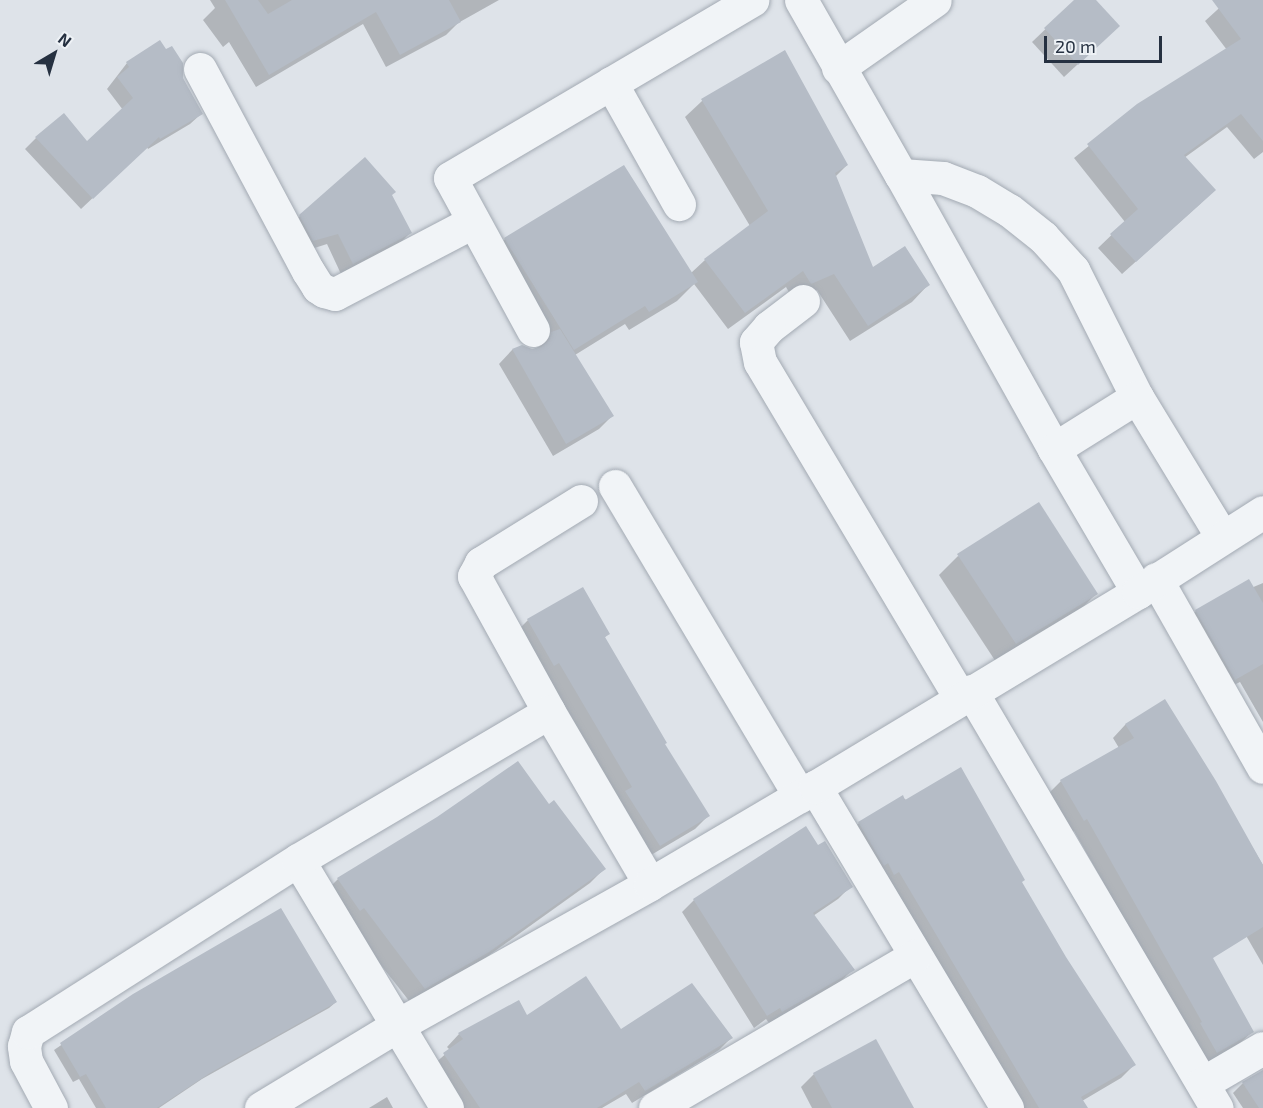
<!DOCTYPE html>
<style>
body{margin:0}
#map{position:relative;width:1263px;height:1108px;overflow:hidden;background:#dee3e9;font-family:"Exo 2",sans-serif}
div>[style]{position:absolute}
.shadow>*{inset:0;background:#0003}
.building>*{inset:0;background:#b5bcc6}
.roads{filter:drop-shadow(0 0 2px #a3aab3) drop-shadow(0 0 2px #a3aab3)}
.minor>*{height:33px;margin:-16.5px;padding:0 16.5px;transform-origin:16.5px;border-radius:16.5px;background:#f1f4f7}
span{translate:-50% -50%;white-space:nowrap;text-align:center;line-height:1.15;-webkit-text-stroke:6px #eef2f6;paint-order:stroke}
.north{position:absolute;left:24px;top:24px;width:60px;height:60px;-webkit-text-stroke:4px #eef2f6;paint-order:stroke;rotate:38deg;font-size:16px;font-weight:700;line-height:24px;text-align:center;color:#263141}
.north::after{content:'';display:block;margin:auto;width:21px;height:27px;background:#263141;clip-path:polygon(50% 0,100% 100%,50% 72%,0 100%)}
.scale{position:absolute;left:1044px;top:36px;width:118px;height:27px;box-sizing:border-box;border:3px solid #263141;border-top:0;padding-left:8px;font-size:18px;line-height:21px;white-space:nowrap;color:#263141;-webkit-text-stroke:4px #eef2f6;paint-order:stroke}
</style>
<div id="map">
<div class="shadow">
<div style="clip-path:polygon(210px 0,499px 0,458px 23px,446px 35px,386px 67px,363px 24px,256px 87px,229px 42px,223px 47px,203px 20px,215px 8px)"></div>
<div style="clip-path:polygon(1076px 0,1094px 0,1105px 39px,1064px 77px,1032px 42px)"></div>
<div style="clip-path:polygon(1228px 0,1263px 0,1263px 152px,1254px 159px,1227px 127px,1184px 158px,1201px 203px,1122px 274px,1098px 248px,1125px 222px,1074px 158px,1138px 106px,1227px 50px,1205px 21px)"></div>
<div style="clip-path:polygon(784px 52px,847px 165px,835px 177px,872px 269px,928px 285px,912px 302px,850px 341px,817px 290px,793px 299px,786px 287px,728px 329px,694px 284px,677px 301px,629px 330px,625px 324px,575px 355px,612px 416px,599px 429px,553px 456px,499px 364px,512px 350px,522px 346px,532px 350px,540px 346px,486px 258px,505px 239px,691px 273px,705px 260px,750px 226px,685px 117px,702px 101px)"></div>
<div style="clip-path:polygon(127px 63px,182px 78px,201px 114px,190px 124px,148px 149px,147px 147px,81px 209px,25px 149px,36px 138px,87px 143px,123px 110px,107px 89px)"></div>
<div style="clip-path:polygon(391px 195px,410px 233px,399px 244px,341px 274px,327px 244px,302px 252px,289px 227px,300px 216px)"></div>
<div style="clip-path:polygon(958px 556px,1096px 594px,1077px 613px,996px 662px,939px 575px)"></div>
<div style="clip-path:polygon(1263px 583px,1263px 722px,1240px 682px,1222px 691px,1183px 623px,1196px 611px)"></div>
<div style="clip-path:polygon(528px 620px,608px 634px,604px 638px,664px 744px,708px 816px,695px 829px,646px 858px,515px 633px)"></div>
<div style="clip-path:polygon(1164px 701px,1263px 865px,1263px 965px,1189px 837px,1154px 857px,1252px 1032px,1239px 1044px,1203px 1065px,1190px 1035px,1074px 831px,1071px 833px,1049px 793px,1061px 781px,1119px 748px,1113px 738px,1125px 725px)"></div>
<div style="clip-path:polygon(902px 797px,1021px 882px,1065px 957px,1134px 1065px,1121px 1078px,1082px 1101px,1086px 1108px,1017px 1108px,845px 836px,859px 823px)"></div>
<div style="clip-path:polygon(549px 806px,604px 869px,590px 883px,474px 966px,410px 1002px,324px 893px,338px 879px,438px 818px)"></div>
<div style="clip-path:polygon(818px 847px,851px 886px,838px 899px,813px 916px,853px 969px,840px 982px,769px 1023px,766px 1019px,754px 1028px,682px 912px,694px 900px)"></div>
<div style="clip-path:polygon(133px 996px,336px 1002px,329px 1008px,202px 1079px,159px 1108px,96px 1108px,79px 1079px,73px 1082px,54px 1050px)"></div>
<div style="clip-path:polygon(527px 1017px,621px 1031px,731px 1038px,719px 1050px,632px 1103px,626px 1094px,602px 1108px,459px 1108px,432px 1066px,450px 1050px,447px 1047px,459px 1034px)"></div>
<div style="clip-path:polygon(1263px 1071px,1263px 1108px,1243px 1108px,1233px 1093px,1243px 1083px)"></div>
<div style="clip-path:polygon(814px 1074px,908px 1108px,812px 1108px,801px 1087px)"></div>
<div style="clip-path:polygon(387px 1097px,393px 1108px,369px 1108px)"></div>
</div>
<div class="building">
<div style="clip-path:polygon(225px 0,258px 0,268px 14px,292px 0,449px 0,461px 22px,400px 55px,376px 12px,269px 75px)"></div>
<div style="clip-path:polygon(1074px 0,1096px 0,1120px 26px,1078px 65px,1044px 28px)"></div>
<div style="clip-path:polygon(1212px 0,1263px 0,1263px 141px,1241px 114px,1184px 155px,1216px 190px,1136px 262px,1110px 234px,1138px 209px,1087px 144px,1137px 104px,1241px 39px)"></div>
<div style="clip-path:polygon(160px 40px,166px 49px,172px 46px,183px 63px,183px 78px,203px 114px,160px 139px,159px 137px,93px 199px,35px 137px,64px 113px,87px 141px,133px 98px,117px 77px,129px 67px,126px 62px)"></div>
<div style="clip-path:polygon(785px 50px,848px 165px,835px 173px,873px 267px,905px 246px,930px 285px,868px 326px,834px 274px,811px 284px,803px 271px,745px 313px,704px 259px,768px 211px,701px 99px)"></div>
<div style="clip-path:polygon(365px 157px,396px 192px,392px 195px,412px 233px,353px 264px,338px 234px,313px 241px,299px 215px)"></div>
<div style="clip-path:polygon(624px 165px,698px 282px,649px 312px,645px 306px,574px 350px,504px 238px)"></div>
<div style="clip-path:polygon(560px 329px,614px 416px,566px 444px,512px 349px,522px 345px,532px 349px,541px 347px,549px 340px,551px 332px)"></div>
<div style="clip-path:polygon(1039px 502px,1098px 594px,1016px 644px,957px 554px)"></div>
<div style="clip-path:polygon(1249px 579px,1263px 603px,1263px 664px,1235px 680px,1195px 610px)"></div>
<div style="clip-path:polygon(583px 587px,610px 634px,605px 637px,667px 743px,665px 744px,710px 816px,660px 846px,625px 791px,632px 787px,559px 663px,554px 666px,527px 619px)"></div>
<div style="clip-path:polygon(1165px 699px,1216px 781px,1263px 865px,1263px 927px,1213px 958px,1254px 1032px,1217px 1053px,1200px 1023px,1202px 1022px,1087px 819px,1084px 821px,1060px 780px,1134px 738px,1125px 724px)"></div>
<div style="clip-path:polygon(518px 761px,549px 804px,554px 800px,606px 869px,489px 952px,425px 989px,364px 908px,360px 911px,337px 878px,437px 817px)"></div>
<div style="clip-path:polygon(961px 767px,1025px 880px,1022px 882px,1066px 957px,1136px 1065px,1081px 1097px,1088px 1108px,1039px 1108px,899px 872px,894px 875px,888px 863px,884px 866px,858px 822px,903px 795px,905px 800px)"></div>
<div style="clip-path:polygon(806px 826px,818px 845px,825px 841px,853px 887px,813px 913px,855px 970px,782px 1012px,780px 1008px,767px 1016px,693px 899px)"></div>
<div style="clip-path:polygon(281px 908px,337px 1002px,210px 1073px,157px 1108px,106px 1108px,86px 1074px,80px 1077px,60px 1043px,133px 994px)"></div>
<div style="clip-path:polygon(586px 976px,621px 1029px,692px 983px,733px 1038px,645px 1091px,639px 1082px,597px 1108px,480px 1108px,443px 1053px,463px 1039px,458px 1033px,519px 1000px,527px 1015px)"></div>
<div style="clip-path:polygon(876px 1039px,914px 1108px,832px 1108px,813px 1073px)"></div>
<div style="clip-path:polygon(1263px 1070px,1263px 1108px,1259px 1108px,1242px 1082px)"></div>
</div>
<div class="roads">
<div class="minor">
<div style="left:801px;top:0;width:202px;rotate:60.3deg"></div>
<div style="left:901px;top:175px;width:42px;rotate:4.1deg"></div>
<div style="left:943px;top:178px;width:36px;rotate:21deg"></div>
<div style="left:977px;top:191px;width:37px;rotate:31deg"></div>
<div style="left:1009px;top:210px;width:43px;rotate:38.5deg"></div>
<div style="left:1043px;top:237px;width:45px;rotate:47.7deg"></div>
<div style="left:1073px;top:270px;width:142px;rotate:63.3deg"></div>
<div style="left:1137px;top:397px;width:164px;rotate:58.7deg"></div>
<div style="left:838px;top:68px;width:118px;rotate:-35deg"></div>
<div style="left:200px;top:69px;width:229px;rotate:61.9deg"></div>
<div style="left:308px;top:271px;width:19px;rotate:58deg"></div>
<div style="left:318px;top:287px;width:7px;rotate:34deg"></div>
<div style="left:324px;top:291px;width:11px;rotate:15deg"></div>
<div style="left:335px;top:294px;width:156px;rotate:-27.6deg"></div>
<div style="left:611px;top:83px;width:139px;rotate:60.7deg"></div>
<div style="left:901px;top:175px;width:314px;rotate:60.8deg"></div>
<div style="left:803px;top:301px;width:43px;rotate:142.6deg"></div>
<div style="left:769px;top:327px;width:20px;rotate:131deg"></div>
<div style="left:756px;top:342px;width:20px;rotate:79deg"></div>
<div style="left:760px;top:362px;width:390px;rotate:59.2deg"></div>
<div style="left:533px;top:330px;width:173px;rotate:-118.6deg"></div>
<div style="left:450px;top:178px;width:351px;rotate:-30.5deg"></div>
<div style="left:1137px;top:397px;width:98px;rotate:147.9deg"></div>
<div style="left:1054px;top:449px;width:166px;rotate:59.6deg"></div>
<div style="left:615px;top:486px;width:361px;rotate:59.2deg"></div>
<div style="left:581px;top:501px;width:118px;rotate:148.2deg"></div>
<div style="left:481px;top:563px;width:15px;rotate:118deg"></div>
<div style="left:474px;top:576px;width:155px;rotate:61.1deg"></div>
<div style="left:549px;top:712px;width:199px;rotate:59.6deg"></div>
<div style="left:1156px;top:579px;width:216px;rotate:60.4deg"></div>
<div style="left:971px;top:691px;width:484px;rotate:59.5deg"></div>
<div style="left:815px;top:787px;width:374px;rotate:59.1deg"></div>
<div style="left:1203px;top:1083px;width:69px;rotate:-30.3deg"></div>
<div style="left:51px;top:1108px;width:53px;rotate:-118deg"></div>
<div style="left:26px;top:1061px;width:15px;rotate:-98deg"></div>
<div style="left:24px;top:1046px;width:15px;rotate:-74deg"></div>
<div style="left:28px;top:1032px;width:320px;rotate:-32.5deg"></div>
<div style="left:261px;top:1108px;width:160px;rotate:-31.2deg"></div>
<div style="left:398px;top:1025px;width:289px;rotate:-29.2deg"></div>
<div style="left:650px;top:884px;width:191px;rotate:-30.5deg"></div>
<div style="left:815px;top:787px;width:377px;rotate:-31.1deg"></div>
<div style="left:1138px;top:592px;width:148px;rotate:-32.6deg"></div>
<div style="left:447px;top:1108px;width:289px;rotate:-121deg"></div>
<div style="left:298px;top:860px;width:291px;rotate:-30.5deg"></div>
<div style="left:655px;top:1108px;width:301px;rotate:-30.3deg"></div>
</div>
</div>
<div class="north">N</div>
<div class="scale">20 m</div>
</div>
